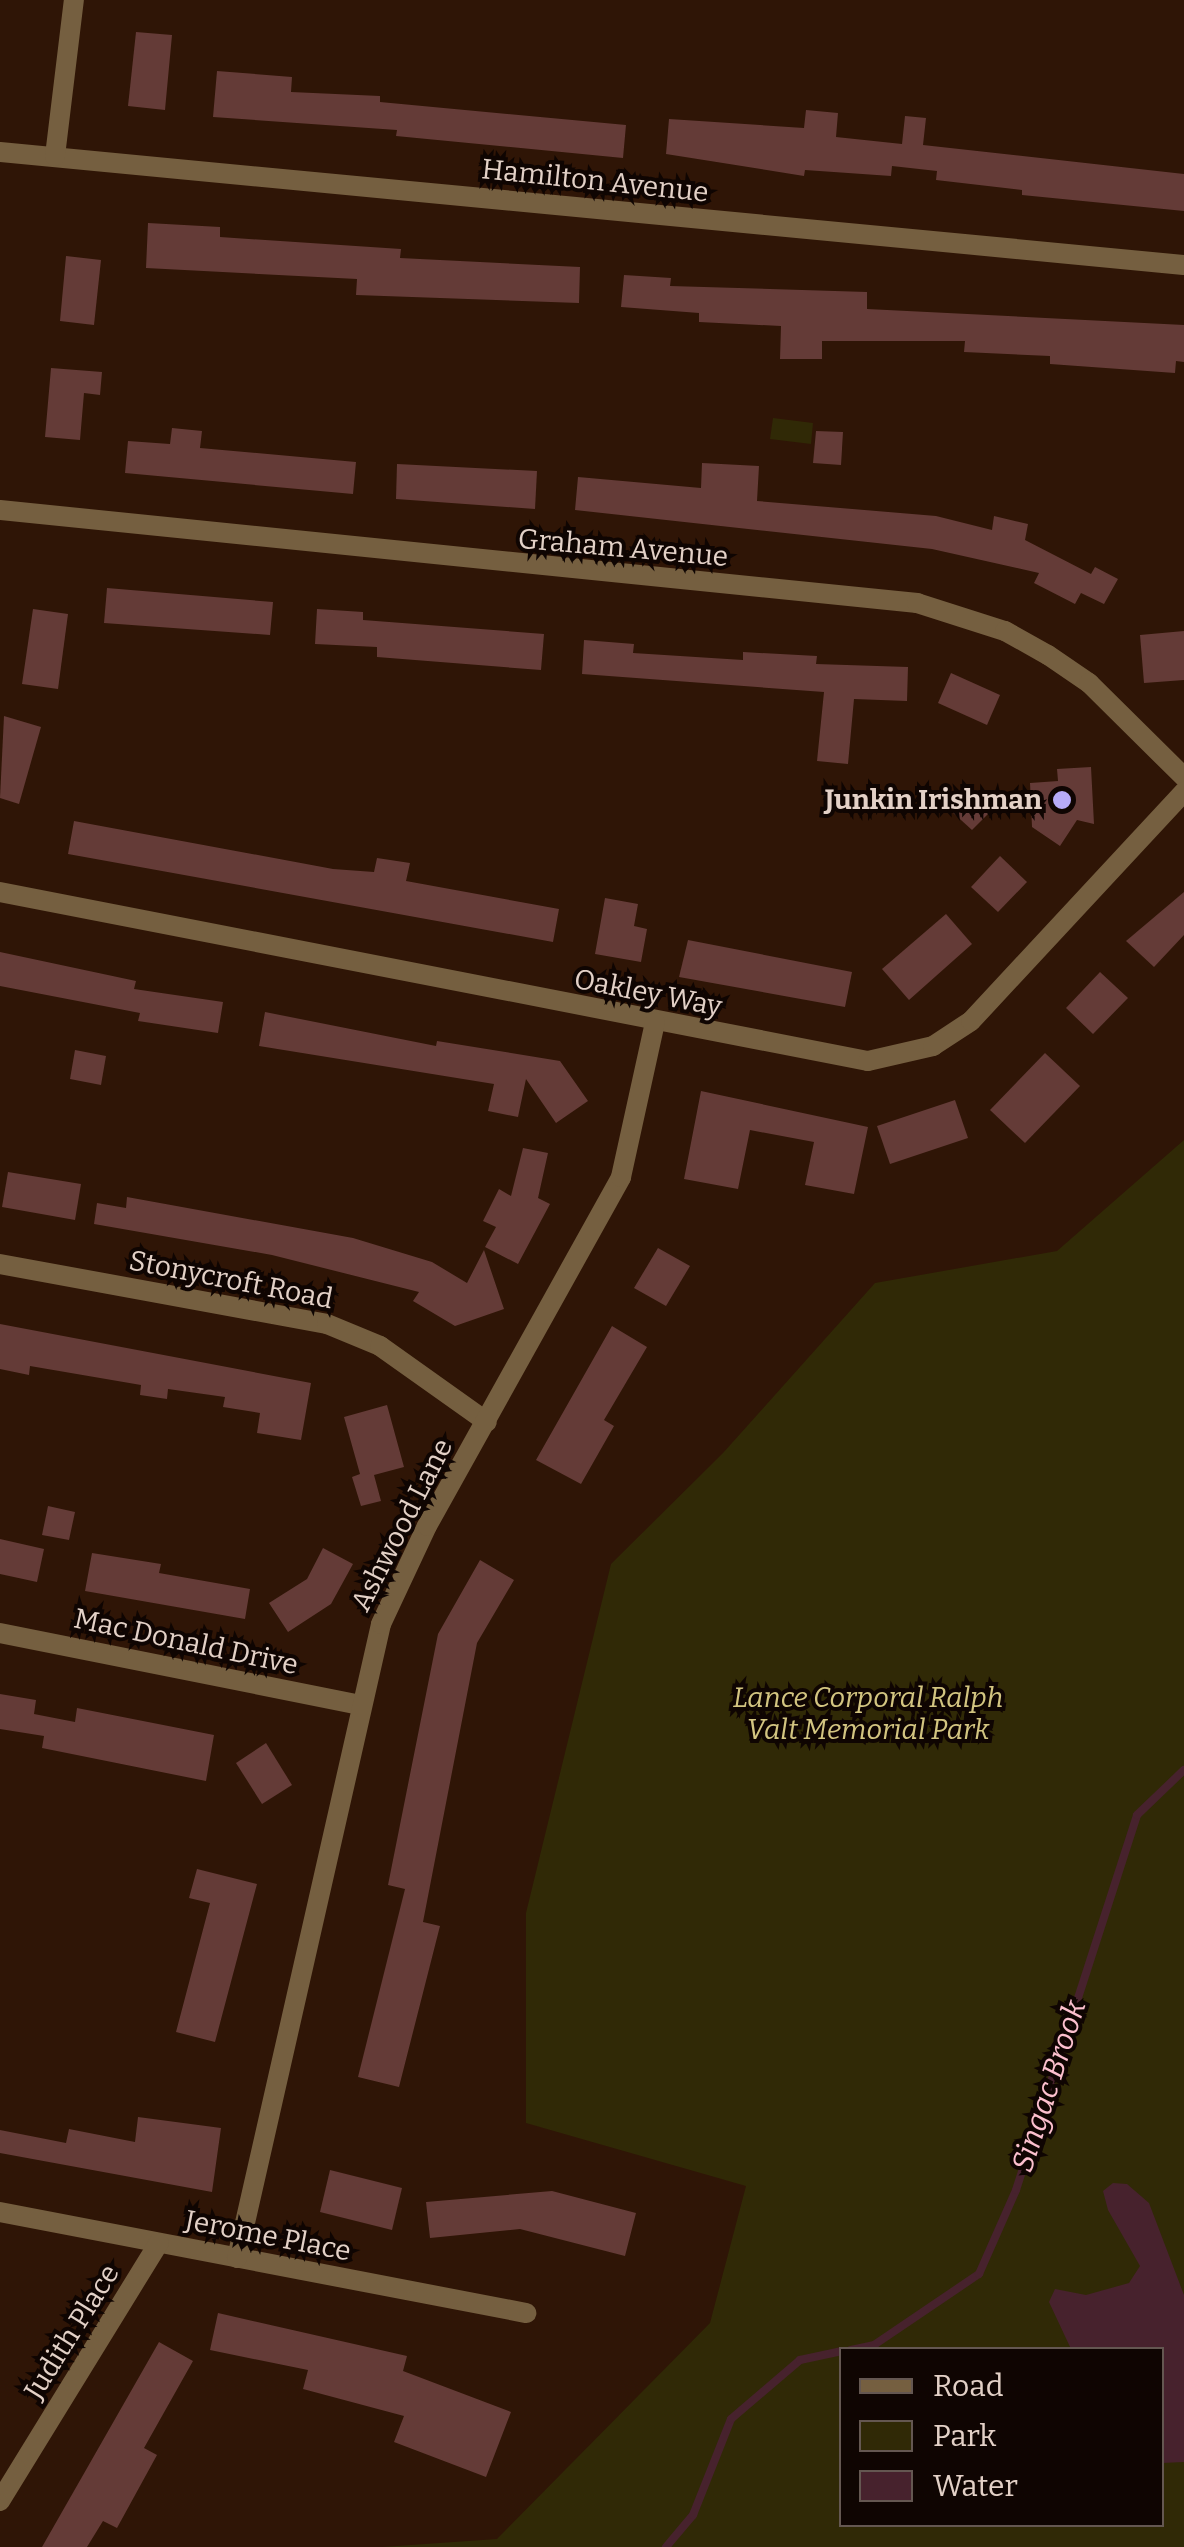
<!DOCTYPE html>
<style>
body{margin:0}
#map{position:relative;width:1184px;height:2547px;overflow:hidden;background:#2f1506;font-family:Bitter,serif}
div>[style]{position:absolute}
.green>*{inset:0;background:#302906}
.water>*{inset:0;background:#47222d}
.stream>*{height:8px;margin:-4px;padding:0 4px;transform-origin:4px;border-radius:4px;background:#47222d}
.building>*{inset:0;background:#643b37}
.street>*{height:20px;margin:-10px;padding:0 10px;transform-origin:10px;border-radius:10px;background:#755f40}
.dots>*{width:28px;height:28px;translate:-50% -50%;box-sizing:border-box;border:5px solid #0f0502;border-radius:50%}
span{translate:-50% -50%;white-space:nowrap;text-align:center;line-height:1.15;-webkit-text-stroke:8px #0f0502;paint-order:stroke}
.street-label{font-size:28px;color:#e3d1c7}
.poi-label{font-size:28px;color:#e3d1c7;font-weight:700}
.right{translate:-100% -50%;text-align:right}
.park-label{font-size:28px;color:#d3c581;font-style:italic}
.water-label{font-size:30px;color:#fcc0ce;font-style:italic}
.legend{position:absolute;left:839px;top:2347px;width:325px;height:180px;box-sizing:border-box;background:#0f0502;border:2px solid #645751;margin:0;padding:12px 18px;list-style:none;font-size:30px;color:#e3d1c7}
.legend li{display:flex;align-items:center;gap:20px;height:50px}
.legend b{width:50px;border:2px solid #645751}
</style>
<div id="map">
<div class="green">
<div style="clip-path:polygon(773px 418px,813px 423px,811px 444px,770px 439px)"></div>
<div style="clip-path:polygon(evenodd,1184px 1140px,1184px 2547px,382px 2547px,497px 2539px,710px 2323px,746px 2186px,526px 2123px,526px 1913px,611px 1564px,723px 1453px,875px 1283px,1057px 1251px,1184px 1140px,842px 2350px,1162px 2350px,1162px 2524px,842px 2524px,842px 2350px)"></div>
</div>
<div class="water">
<div style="clip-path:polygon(1113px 2183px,1127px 2184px,1149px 2203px,1184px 2295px,1184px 2462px,1162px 2463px,1162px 2350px,1071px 2349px,1049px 2302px,1055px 2289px,1086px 2295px,1129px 2283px,1140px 2266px,1108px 2210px,1103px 2191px)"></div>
</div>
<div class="stream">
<div style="left:851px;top:2350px;width:24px;rotate:-12deg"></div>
<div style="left:874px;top:2345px;width:127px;rotate:-34.1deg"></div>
<div style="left:979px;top:2274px;width:92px;rotate:-66.2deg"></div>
<div style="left:1016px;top:2190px;width:394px;rotate:-72.1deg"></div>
<div style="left:1137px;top:1815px;width:65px;rotate:-43.8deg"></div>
<div style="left:666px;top:2547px;width:42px;rotate:-49.8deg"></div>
<div style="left:693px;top:2515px;width:103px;rotate:-68.4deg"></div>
<div style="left:731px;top:2419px;width:91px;rotate:-40.5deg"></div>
<div style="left:800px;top:2360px;width:43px;rotate:-12.1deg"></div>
</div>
<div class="building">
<div style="clip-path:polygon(136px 32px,172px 35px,165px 110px,128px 106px)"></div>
<div style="clip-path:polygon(217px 71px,292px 77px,291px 92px,380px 96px,380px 102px,626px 125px,623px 158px,396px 136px,397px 130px,213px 117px)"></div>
<div style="clip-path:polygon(806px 110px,838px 113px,836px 137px,902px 144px,905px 116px,926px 118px,923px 145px,1184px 174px,1184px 211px,1022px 195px,1022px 190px,936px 180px,937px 171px,892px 166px,891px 176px,805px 170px,804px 176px,666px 154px,669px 119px,804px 128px)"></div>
<div style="clip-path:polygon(148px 223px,220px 227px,220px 237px,401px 249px,400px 258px,580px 267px,579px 303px,356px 295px,357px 279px,146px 268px)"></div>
<div style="clip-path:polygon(66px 256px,101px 260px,94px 325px,60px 321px)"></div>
<div style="clip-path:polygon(624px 275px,671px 278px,670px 286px,867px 292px,867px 309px,1184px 325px,1184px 362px,1176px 361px,1175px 373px,1050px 364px,1050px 356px,964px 352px,965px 341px,822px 341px,822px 359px,780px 359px,781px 326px,699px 322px,699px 313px,621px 307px)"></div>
<div style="clip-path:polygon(51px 368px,102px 372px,100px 395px,84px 393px,80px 440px,45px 437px)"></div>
<div style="clip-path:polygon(172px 428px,202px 431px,200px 448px,356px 462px,353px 494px,125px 473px,128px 441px,170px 444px)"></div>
<div style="clip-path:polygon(816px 431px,843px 432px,841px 465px,813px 463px)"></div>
<div style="clip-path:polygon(702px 463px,759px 466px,757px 501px,936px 516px,992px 530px,994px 516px,1028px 524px,1025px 540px,1091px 574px,1095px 567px,1118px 579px,1104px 604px,1081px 593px,1075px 604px,1034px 583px,1039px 573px,932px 549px,575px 510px,578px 477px,701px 488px)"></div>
<div style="clip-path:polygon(397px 464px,537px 471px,535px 509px,396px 499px)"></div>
<div style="clip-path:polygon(107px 588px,273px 602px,270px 635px,104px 623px)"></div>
<div style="clip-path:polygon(33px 609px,68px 614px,58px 689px,22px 684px)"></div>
<div style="clip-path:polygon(317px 609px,363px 612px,363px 620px,544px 634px,541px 670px,377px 657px,377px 647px,315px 644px)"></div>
<div style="clip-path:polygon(1184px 631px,1184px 680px,1144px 683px,1140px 635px)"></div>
<div style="clip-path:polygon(584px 640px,634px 644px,633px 653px,743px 660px,743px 652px,817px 656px,816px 664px,908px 667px,907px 701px,854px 699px,848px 764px,817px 761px,824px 692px,582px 674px)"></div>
<div style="clip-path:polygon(951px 673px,1000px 695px,987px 725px,938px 703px)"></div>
<div style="clip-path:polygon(4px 716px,41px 727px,19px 804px,0 798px)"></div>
<div style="clip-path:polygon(1091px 767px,1094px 824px,1077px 820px,1060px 846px,1032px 827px,1030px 783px,1058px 781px,1057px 769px)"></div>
<div style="clip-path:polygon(970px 789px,992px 810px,972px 830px,950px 810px)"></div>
<div style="clip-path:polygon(74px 821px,333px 869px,374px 872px,377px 858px,410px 863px,406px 881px,559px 909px,553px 942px,68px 854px)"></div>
<div style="clip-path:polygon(1000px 856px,1027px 882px,998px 912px,971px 887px)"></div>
<div style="clip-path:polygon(1184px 892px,1184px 935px,1154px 967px,1126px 941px)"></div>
<div style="clip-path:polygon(605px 898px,638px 904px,634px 926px,647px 929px,641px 962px,595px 954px)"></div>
<div style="clip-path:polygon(946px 914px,972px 944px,909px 1000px,882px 969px)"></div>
<div style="clip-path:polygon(688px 940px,852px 972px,845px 1007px,679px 977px)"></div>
<div style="clip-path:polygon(0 952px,136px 981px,134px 989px,223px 1002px,218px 1033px,138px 1021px,140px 1013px,0 986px)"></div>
<div style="clip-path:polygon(1100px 972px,1128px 998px,1093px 1034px,1066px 1008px)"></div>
<div style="clip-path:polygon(265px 1012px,436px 1046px,437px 1041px,560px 1061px,588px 1101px,556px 1123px,526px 1079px,518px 1117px,488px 1111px,494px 1084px,259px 1046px)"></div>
<div style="clip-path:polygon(75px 1050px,106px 1056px,101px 1085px,70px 1079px)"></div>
<div style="clip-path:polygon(1045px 1053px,1080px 1086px,1025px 1143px,990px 1110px)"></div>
<div style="clip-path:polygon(701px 1091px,868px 1127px,854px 1194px,805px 1185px,814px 1142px,750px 1130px,738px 1189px,684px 1179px)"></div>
<div style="clip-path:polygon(955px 1100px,968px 1138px,890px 1164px,877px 1126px)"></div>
<div style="clip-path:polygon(523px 1148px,548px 1153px,538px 1198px,550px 1204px,518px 1264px,485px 1247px,496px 1227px,483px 1221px,499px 1189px,511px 1196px)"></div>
<div style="clip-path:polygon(8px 1172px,81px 1184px,75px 1220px,2px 1207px)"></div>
<div style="clip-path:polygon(127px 1197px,353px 1238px,432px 1262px,467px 1283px,484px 1250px,504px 1309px,455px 1326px,413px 1301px,419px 1292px,272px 1255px,94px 1224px,97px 1203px,126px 1208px)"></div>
<div style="clip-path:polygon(658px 1248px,690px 1266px,666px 1306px,634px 1288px)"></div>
<div style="clip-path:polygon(0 1324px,311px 1383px,301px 1440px,257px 1433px,260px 1413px,223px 1407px,225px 1397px,168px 1389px,167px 1399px,140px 1395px,141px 1385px,30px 1366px,29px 1375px,0 1369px)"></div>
<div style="clip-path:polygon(612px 1326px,647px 1347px,604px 1420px,614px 1426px,581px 1484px,536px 1460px)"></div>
<div style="clip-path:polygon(387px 1405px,404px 1467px,374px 1475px,381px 1501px,361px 1506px,352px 1477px,360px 1474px,344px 1417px)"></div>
<div style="clip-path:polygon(48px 1506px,75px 1512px,69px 1540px,42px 1535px)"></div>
<div style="clip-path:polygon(0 1539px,44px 1549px,37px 1582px,0 1574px)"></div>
<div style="clip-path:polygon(323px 1548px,353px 1564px,331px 1604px,288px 1632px,269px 1603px,307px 1579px)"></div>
<div style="clip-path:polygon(92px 1553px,161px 1564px,159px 1573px,250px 1589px,245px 1619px,85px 1591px)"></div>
<div style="clip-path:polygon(480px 1560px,514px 1580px,477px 1643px,423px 1922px,440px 1926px,399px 2087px,358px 2077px,405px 1889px,388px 1885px,438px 1634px)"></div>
<div style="clip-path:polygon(0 1694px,36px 1700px,34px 1714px,75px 1722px,77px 1708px,214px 1735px,206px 1781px,42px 1748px,44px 1736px,0 1729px)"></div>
<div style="clip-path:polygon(266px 1743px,292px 1785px,262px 1804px,236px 1763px)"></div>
<div style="clip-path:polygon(197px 1869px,257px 1884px,215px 2042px,176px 2032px,210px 1903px,189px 1898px)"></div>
<div style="clip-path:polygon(138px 2117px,221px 2128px,212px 2192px,0 2153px,0 2130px,66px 2143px,69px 2129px,135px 2142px)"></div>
<div style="clip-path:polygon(330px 2170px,402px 2188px,392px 2230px,320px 2212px)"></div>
<div style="clip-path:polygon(552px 2191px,636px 2213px,625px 2256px,520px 2229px,430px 2238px,426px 2202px)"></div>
<div style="clip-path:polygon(218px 2313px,407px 2356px,403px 2371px,511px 2412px,486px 2477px,394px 2442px,404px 2416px,303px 2389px,308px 2370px,210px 2350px)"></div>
<div style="clip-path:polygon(159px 2342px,193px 2361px,144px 2448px,157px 2455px,117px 2528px,103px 2521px,87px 2547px,42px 2547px)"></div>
</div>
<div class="street">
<div style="left:0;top:152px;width:1189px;rotate:5.45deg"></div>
<div style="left:55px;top:156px;width:157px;rotate:-83.1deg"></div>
<div style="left:0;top:510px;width:922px;rotate:5.79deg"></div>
<div style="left:917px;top:603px;width:92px;rotate:17.7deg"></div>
<div style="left:1005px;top:631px;width:49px;rotate:29.2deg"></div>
<div style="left:1048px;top:655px;width:50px;rotate:34.3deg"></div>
<div style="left:1089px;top:683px;width:134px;rotate:44.7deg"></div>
<div style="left:0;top:892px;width:884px;rotate:11.02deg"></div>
<div style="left:868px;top:1061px;width:67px;rotate:-13deg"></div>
<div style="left:933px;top:1046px;width:45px;rotate:-33.3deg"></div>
<div style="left:971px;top:1021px;width:313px;rotate:-47.1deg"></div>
<div style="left:0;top:1264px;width:332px;rotate:10.4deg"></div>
<div style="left:327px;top:1324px;width:57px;rotate:22.5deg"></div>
<div style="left:380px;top:1346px;width:131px;rotate:35.4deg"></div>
<div style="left:0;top:1633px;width:368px;rotate:11.3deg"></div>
<div style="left:0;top:2212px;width:536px;rotate:10.87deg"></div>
<div style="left:237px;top:2258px;width:650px;rotate:-77.2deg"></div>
<div style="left:381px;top:1624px;width:108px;rotate:-64.9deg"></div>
<div style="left:427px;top:1526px;width:399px;rotate:-60.9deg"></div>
<div style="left:621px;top:1177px;width:158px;rotate:-77.6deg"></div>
<div style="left:0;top:2501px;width:303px;rotate:-58.4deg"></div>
</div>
<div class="dots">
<div style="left:1062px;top:800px;background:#b7abf8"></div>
</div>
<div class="street-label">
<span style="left:595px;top:181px;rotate:6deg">Hamilton Avenue</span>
<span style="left:623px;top:548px;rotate:5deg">Graham Avenue</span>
<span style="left:648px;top:993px;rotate:11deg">Oakley Way</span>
<span style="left:231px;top:1280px;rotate:11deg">Stonycroft Road</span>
<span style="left:402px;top:1525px;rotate:-63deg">Ashwood Lane</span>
<span style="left:186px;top:1642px;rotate:12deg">Mac Donald Drive</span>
<span style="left:268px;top:2236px;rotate:11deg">Jerome Place</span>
<span style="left:72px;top:2332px;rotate:-58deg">Judith Place</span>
</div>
<div class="poi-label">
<span class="right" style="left:1042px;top:800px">Junkin Irishman</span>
</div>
<div class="park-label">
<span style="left:868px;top:1714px">Lance Corporal Ralph<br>Valt Memorial Park</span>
</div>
<div class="water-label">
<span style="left:1049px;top:2086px;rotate:-72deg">Singac Brook</span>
</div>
<ul class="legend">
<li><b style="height:12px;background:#755f40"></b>Road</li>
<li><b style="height:28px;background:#302906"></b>Park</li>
<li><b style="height:28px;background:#47222d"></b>Water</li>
</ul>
</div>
